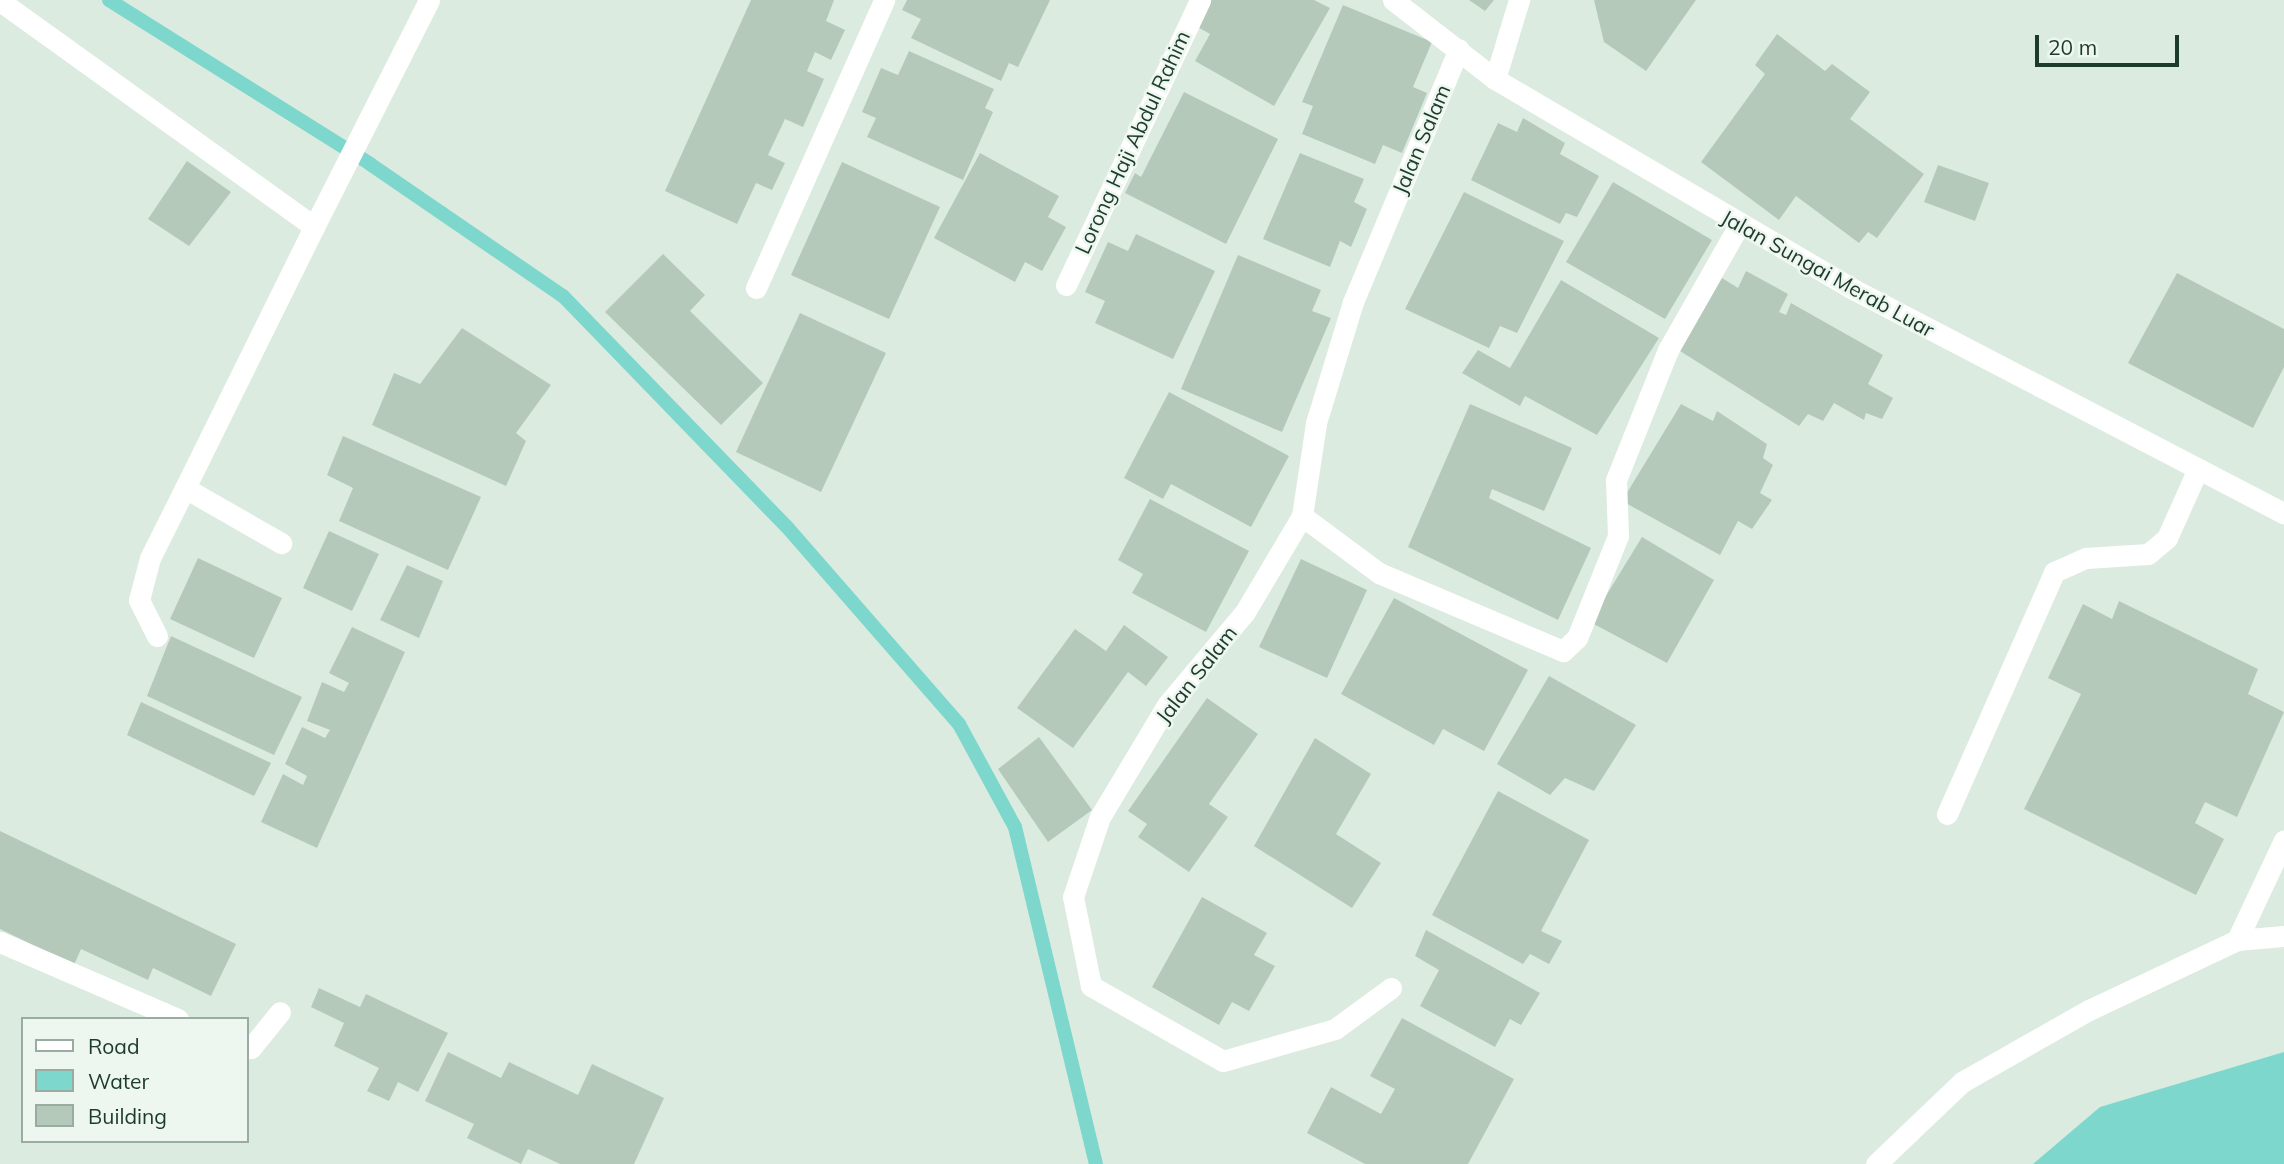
<!DOCTYPE html>
<style>
body{margin:0}
#map{position:relative;width:2284px;height:1164px;overflow:hidden;background:#dcebe0;font-family:Mulish,sans-serif}
div>[style]{position:absolute}
.water>*{inset:0;background:#7dd7cd}
.stream>*{height:14px;margin:-7px;padding:0 7px;transform-origin:7px;border-radius:7px;background:#7dd7cd}
.building>*{inset:0;background:#b5c9bb}
.service>*{height:21px;margin:-10.5px;padding:0 10.5px;transform-origin:10.5px;border-radius:10.5px;background:#fff}
.minor>*{height:21px;margin:-10.5px;padding:0 10.5px;transform-origin:10.5px;border-radius:10.5px;background:#fff}
span{translate:-50% -50%;white-space:nowrap;text-align:center;line-height:1.15;-webkit-text-stroke:5px #edf7ef;paint-order:stroke}
.street-label{font-size:21px;color:#1d3b2b}
.legend{position:absolute;left:21px;top:1017px;width:228px;height:126px;box-sizing:border-box;background:#edf7ef;border:2px solid #9aaca1;margin:0;padding:9px 12px;list-style:none;font-size:21px;color:#1d3b2b}
.legend li{display:flex;align-items:center;gap:14px;height:35px}
.legend b{width:35px;border:2px solid #9aaca1}
.scale{position:absolute;left:2035px;top:35px;width:144px;height:32px;box-sizing:border-box;border:4px solid #1d3b2b;border-top:0;padding-left:9px;font-size:21px;line-height:24px;white-space:nowrap;color:#1d3b2b;-webkit-text-stroke:5px #edf7ef;paint-order:stroke}
</style>
<div id="map">
<div class="water">
<div style="clip-path:polygon(2284px 1052px,2284px 1164px,2033px 1164px,2100px 1107px)"></div>
</div>
<div class="stream">
<div style="left:109px;top:0;width:308px;rotate:32.1deg"></div>
<div style="left:370px;top:164px;width:234px;rotate:34.4deg"></div>
<div style="left:563px;top:296px;width:322px;rotate:45.9deg"></div>
<div style="left:787px;top:527px;width:262px;rotate:48.9deg"></div>
<div style="left:959px;top:724px;width:117px;rotate:61.5deg"></div>
<div style="left:1015px;top:827px;width:347px;rotate:76.5deg"></div>
</div>
<div class="building">
<div style="clip-path:polygon(751px 0,834px 0,826px 21px,845px 30px,831px 60px,815px 52px,807px 71px,824px 79px,803px 127px,785px 119px,768px 155px,785px 163px,772px 190px,756px 183px,737px 224px,665px 191px)"></div>
<div style="clip-path:polygon(907px 0,1050px 0,1018px 67px,1009px 63px,1001px 81px,911px 38px,921px 19px,902px 10px)"></div>
<div style="clip-path:polygon(1208px 0,1314px 0,1330px 8px,1274px 106px,1195px 61px,1210px 34px,1194px 25px)"></div>
<div style="clip-path:polygon(1469px 0,1494px 0,1485px 11px)"></div>
<div style="clip-path:polygon(1594px 0,1696px 0,1646px 71px,1604px 42px)"></div>
<div style="clip-path:polygon(1343px 5px,1432px 42px,1413px 87px,1427px 93px,1402px 153px,1383px 145px,1375px 164px,1302px 134px,1313px 106px,1302px 102px)"></div>
<div style="clip-path:polygon(1777px 34px,1825px 71px,1832px 64px,1870px 92px,1850px 119px,1924px 174px,1877px 238px,1868px 232px,1859px 243px,1796px 196px,1779px 220px,1701px 162px,1765px 74px,1755px 65px)"></div>
<div style="clip-path:polygon(909px 51px,994px 89px,985px 108px,993px 112px,963px 180px,867px 137px,876px 118px,862px 112px,881px 68px,898px 75px)"></div>
<div style="clip-path:polygon(1184px 92px,1278px 139px,1226px 244px,1125px 193px,1135px 173px,1141px 177px)"></div>
<div style="clip-path:polygon(1523px 118px,1565px 143px,1560px 154px,1599px 176px,1577px 217px,1566px 213px,1560px 224px,1471px 180px,1498px 123px,1517px 132px)"></div>
<div style="clip-path:polygon(980px 153px,1059px 196px,1048px 217px,1066px 227px,1042px 271px,1025px 262px,1015px 282px,934px 238px)"></div>
<div style="clip-path:polygon(1300px 153px,1364px 179px,1354px 202px,1367px 209px,1351px 247px,1340px 241px,1330px 267px,1263px 239px)"></div>
<div style="clip-path:polygon(187px 161px,231px 192px,189px 246px,148px 219px)"></div>
<div style="clip-path:polygon(842px 162px,940px 207px,889px 319px,791px 275px)"></div>
<div style="clip-path:polygon(1938px 165px,1989px 183px,1975px 221px,1924px 202px)"></div>
<div style="clip-path:polygon(1613px 182px,1712px 240px,1665px 319px,1566px 262px)"></div>
<div style="clip-path:polygon(1464px 192px,1564px 241px,1517px 333px,1500px 326px,1489px 348px,1405px 309px)"></div>
<div style="clip-path:polygon(1136px 234px,1215px 271px,1173px 359px,1095px 323px,1105px 301px,1085px 292px,1108px 242px,1128px 251px)"></div>
<div style="clip-path:polygon(663px 254px,705px 295px,690px 311px,763px 383px,721px 425px,605px 312px)"></div>
<div style="clip-path:polygon(1238px 255px,1321px 290px,1312px 311px,1331px 318px,1282px 432px,1181px 389px)"></div>
<div style="clip-path:polygon(1746px 271px,1788px 294px,1779px 312px,1786px 315px,1791px 303px,1883px 355px,1868px 384px,1893px 398px,1882px 419px,1866px 413px,1864px 420px,1834px 403px,1823px 421px,1808px 414px,1799px 426px,1680px 351px,1722px 278px,1738px 288px)"></div>
<div style="clip-path:polygon(2177px 273px,2284px 329px,2284px 367px,2253px 428px,2128px 363px)"></div>
<div style="clip-path:polygon(1561px 280px,1659px 338px,1597px 435px,1525px 396px,1520px 406px,1462px 373px,1478px 350px,1510px 368px)"></div>
<div style="clip-path:polygon(800px 313px,886px 353px,821px 492px,736px 452px)"></div>
<div style="clip-path:polygon(462px 328px,551px 385px,516px 433px,526px 441px,506px 486px,372px 425px,394px 373px,420px 384px)"></div>
<div style="clip-path:polygon(1169px 392px,1289px 456px,1251px 527px,1171px 484px,1163px 499px,1124px 478px)"></div>
<div style="clip-path:polygon(1470px 404px,1572px 448px,1544px 511px,1492px 489px,1489px 498px,1591px 548px,1558px 620px,1408px 547px)"></div>
<div style="clip-path:polygon(1681px 404px,1713px 421px,1717px 411px,1767px 444px,1763px 458px,1773px 465px,1760px 493px,1772px 500px,1752px 529px,1738px 521px,1720px 555px,1622px 501px)"></div>
<div style="clip-path:polygon(343px 436px,481px 497px,448px 570px,339px 521px,353px 488px,327px 475px)"></div>
<div style="clip-path:polygon(1150px 499px,1249px 551px,1206px 632px,1132px 593px,1143px 574px,1118px 560px)"></div>
<div style="clip-path:polygon(329px 531px,379px 554px,352px 611px,303px 588px)"></div>
<div style="clip-path:polygon(1642px 537px,1714px 580px,1667px 663px,1590px 622px)"></div>
<div style="clip-path:polygon(198px 558px,282px 598px,254px 658px,170px 619px)"></div>
<div style="clip-path:polygon(1301px 559px,1367px 590px,1327px 678px,1259px 647px)"></div>
<div style="clip-path:polygon(407px 565px,443px 581px,419px 638px,380px 620px)"></div>
<div style="clip-path:polygon(1394px 598px,1528px 670px,1484px 751px,1443px 729px,1434px 745px,1341px 694px)"></div>
<div style="clip-path:polygon(2119px 601px,2258px 669px,2248px 694px,2284px 712px,2237px 817px,2205px 802px,2195px 823px,2224px 839px,2196px 895px,2024px 809px,2081px 694px,2048px 678px,2083px 604px,2112px 619px)"></div>
<div style="clip-path:polygon(1124px 625px,1168px 657px,1146px 686px,1128px 672px,1073px 748px,1017px 708px,1075px 629px,1106px 651px)"></div>
<div style="clip-path:polygon(352px 627px,405px 652px,317px 848px,261px 822px,283px 774px,303px 785px,307px 776px,285px 764px,302px 727px,325px 738px,330px 730px,307px 721px,322px 682px,344px 692px,349px 683px,329px 673px)"></div>
<div style="clip-path:polygon(171px 636px,302px 697px,274px 755px,147px 696px)"></div>
<div style="clip-path:polygon(1549px 676px,1636px 725px,1594px 791px,1565px 778px,1550px 795px,1497px 764px)"></div>
<div style="clip-path:polygon(1207px 698px,1258px 734px,1209px 804px,1228px 817px,1189px 872px,1138px 837px,1147px 824px,1128px 811px)"></div>
<div style="clip-path:polygon(141px 702px,271px 763px,254px 796px,127px 735px)"></div>
<div style="clip-path:polygon(1039px 737px,1092px 810px,1048px 842px,998px 769px)"></div>
<div style="clip-path:polygon(1315px 738px,1371px 774px,1336px 834px,1381px 863px,1352px 908px,1254px 846px)"></div>
<div style="clip-path:polygon(1498px 791px,1589px 840px,1541px 931px,1562px 941px,1549px 964px,1530px 954px,1523px 964px,1432px 915px)"></div>
<div style="clip-path:polygon(0 831px,236px 944px,211px 996px,153px 968px,148px 980px,81px 949px,74px 965px,0 929px)"></div>
<div style="clip-path:polygon(1202px 897px,1267px 933px,1254px 955px,1275px 966px,1249px 1011px,1232px 1002px,1219px 1025px,1152px 987px)"></div>
<div style="clip-path:polygon(1426px 930px,1540px 993px,1521px 1025px,1510px 1019px,1495px 1047px,1420px 1006px,1439px 970px,1415px 956px)"></div>
<div style="clip-path:polygon(319px 988px,360px 1007px,366px 994px,448px 1033px,418px 1092px,398px 1082px,389px 1101px,367px 1091px,379px 1068px,334px 1046px,344px 1023px,311px 1007px)"></div>
<div style="clip-path:polygon(1402px 1018px,1514px 1079px,1468px 1164px,1365px 1164px,1307px 1133px,1331px 1087px,1381px 1114px,1395px 1089px,1370px 1076px)"></div>
<div style="clip-path:polygon(448px 1052px,501px 1078px,509px 1062px,578px 1095px,592px 1064px,664px 1098px,634px 1164px,560px 1164px,528px 1149px,521px 1164px,467px 1138px,474px 1124px,425px 1101px)"></div>
</div>
<div class="service">
<div style="left:1947px;top:814px;width:265px;rotate:-66.1deg"></div>
<div style="left:2054px;top:572px;width:35px;rotate:-24deg"></div>
<div style="left:2086px;top:558px;width:62px;rotate:-3.7deg"></div>
<div style="left:2148px;top:554px;width:25px;rotate:-40deg"></div>
<div style="left:2167px;top:538px;width:73px;rotate:-65.9deg"></div>
<div style="left:2237px;top:940px;width:110px;rotate:-64.8deg"></div>
</div>
<div class="minor">
<div style="left:1393px;top:0;width:129px;rotate:37.8deg"></div>
<div style="left:1495px;top:79px;width:413px;rotate:30.4deg"></div>
<div style="left:1851px;top:288px;width:488px;rotate:27.5deg"></div>
<div style="left:0;top:1px;width:387px;rotate:35.7deg"></div>
<div style="left:314px;top:227px;width:291px;rotate:116.3deg"></div>
<div style="left:185px;top:488px;width:111px;rotate:29.8deg"></div>
<div style="left:1495px;top:79px;width:83px;rotate:-73.1deg"></div>
<div style="left:314px;top:227px;width:254px;rotate:-63.1deg"></div>
<div style="left:1066px;top:285px;width:315px;rotate:-64.8deg"></div>
<div style="left:756px;top:288px;width:315px;rotate:-66deg"></div>
<div style="left:1302px;top:516px;width:96px;rotate:36.5deg"></div>
<div style="left:1379px;top:573px;width:200px;rotate:23deg"></div>
<div style="left:1563px;top:651px;width:19px;rotate:-43deg"></div>
<div style="left:1577px;top:638px;width:110px;rotate:-68.1deg"></div>
<div style="left:1618px;top:536px;width:56px;rotate:-92deg"></div>
<div style="left:1616px;top:480px;width:140px;rotate:-68.2deg"></div>
<div style="left:1668px;top:350px;width:146px;rotate:-60.4deg"></div>
<div style="left:157px;top:636px;width:40px;rotate:-116.6deg"></div>
<div style="left:139px;top:600px;width:43px;rotate:-75.3deg"></div>
<div style="left:150px;top:558px;width:78px;rotate:-63.4deg"></div>
<div style="left:0;top:942px;width:194px;rotate:23.4deg"></div>
<div style="left:1391px;top:988px;width:69px;rotate:143.8deg"></div>
<div style="left:1335px;top:1029px;width:116px;rotate:164.1deg"></div>
<div style="left:1223px;top:1061px;width:152px;rotate:-150.4deg"></div>
<div style="left:1091px;top:986px;width:91px;rotate:-101.4deg"></div>
<div style="left:1073px;top:897px;width:84px;rotate:-71.4deg"></div>
<div style="left:1100px;top:817px;width:131px;rotate:-59.1deg"></div>
<div style="left:1167px;top:705px;width:121px;rotate:-50deg"></div>
<div style="left:1245px;top:612px;width:112px;rotate:-59.3deg"></div>
<div style="left:1302px;top:516px;width:94px;rotate:-81.4deg"></div>
<div style="left:1316px;top:423px;width:127px;rotate:-73deg"></div>
<div style="left:1353px;top:302px;width:274px;rotate:-67.3deg"></div>
<div style="left:247px;top:1047px;width:4px;rotate:14deg"></div>
<div style="left:251px;top:1048px;width:46px;rotate:-51.1deg"></div>
<div style="left:1876px;top:1164px;width:119px;rotate:-43.6deg"></div>
<div style="left:1962px;top:1082px;width:146px;rotate:-29.6deg"></div>
<div style="left:2089px;top:1010px;width:164px;rotate:-25.3deg"></div>
<div style="left:2237px;top:940px;width:47px;rotate:-4.9deg"></div>
</div>
<div class="street-label">
<span style="left:1421px;top:139px;rotate:-67deg">Jalan Salam</span>
<span style="left:1132px;top:142px;rotate:-65deg">Lorong Haji Abdul Rahim</span>
<span style="left:1828px;top:273px;rotate:29deg">Jalan Sungai Merab Luar</span>
<span style="left:1196px;top:674px;rotate:-52deg">Jalan Salam</span>
</div>
<ul class="legend">
<li><b style="height:9px;background:#fff"></b>Road</li>
<li><b style="height:19px;background:#7dd7cd"></b>Water</li>
<li><b style="height:19px;background:#b5c9bb"></b>Building</li>
</ul>
<div class="scale">20 m</div>
</div>
